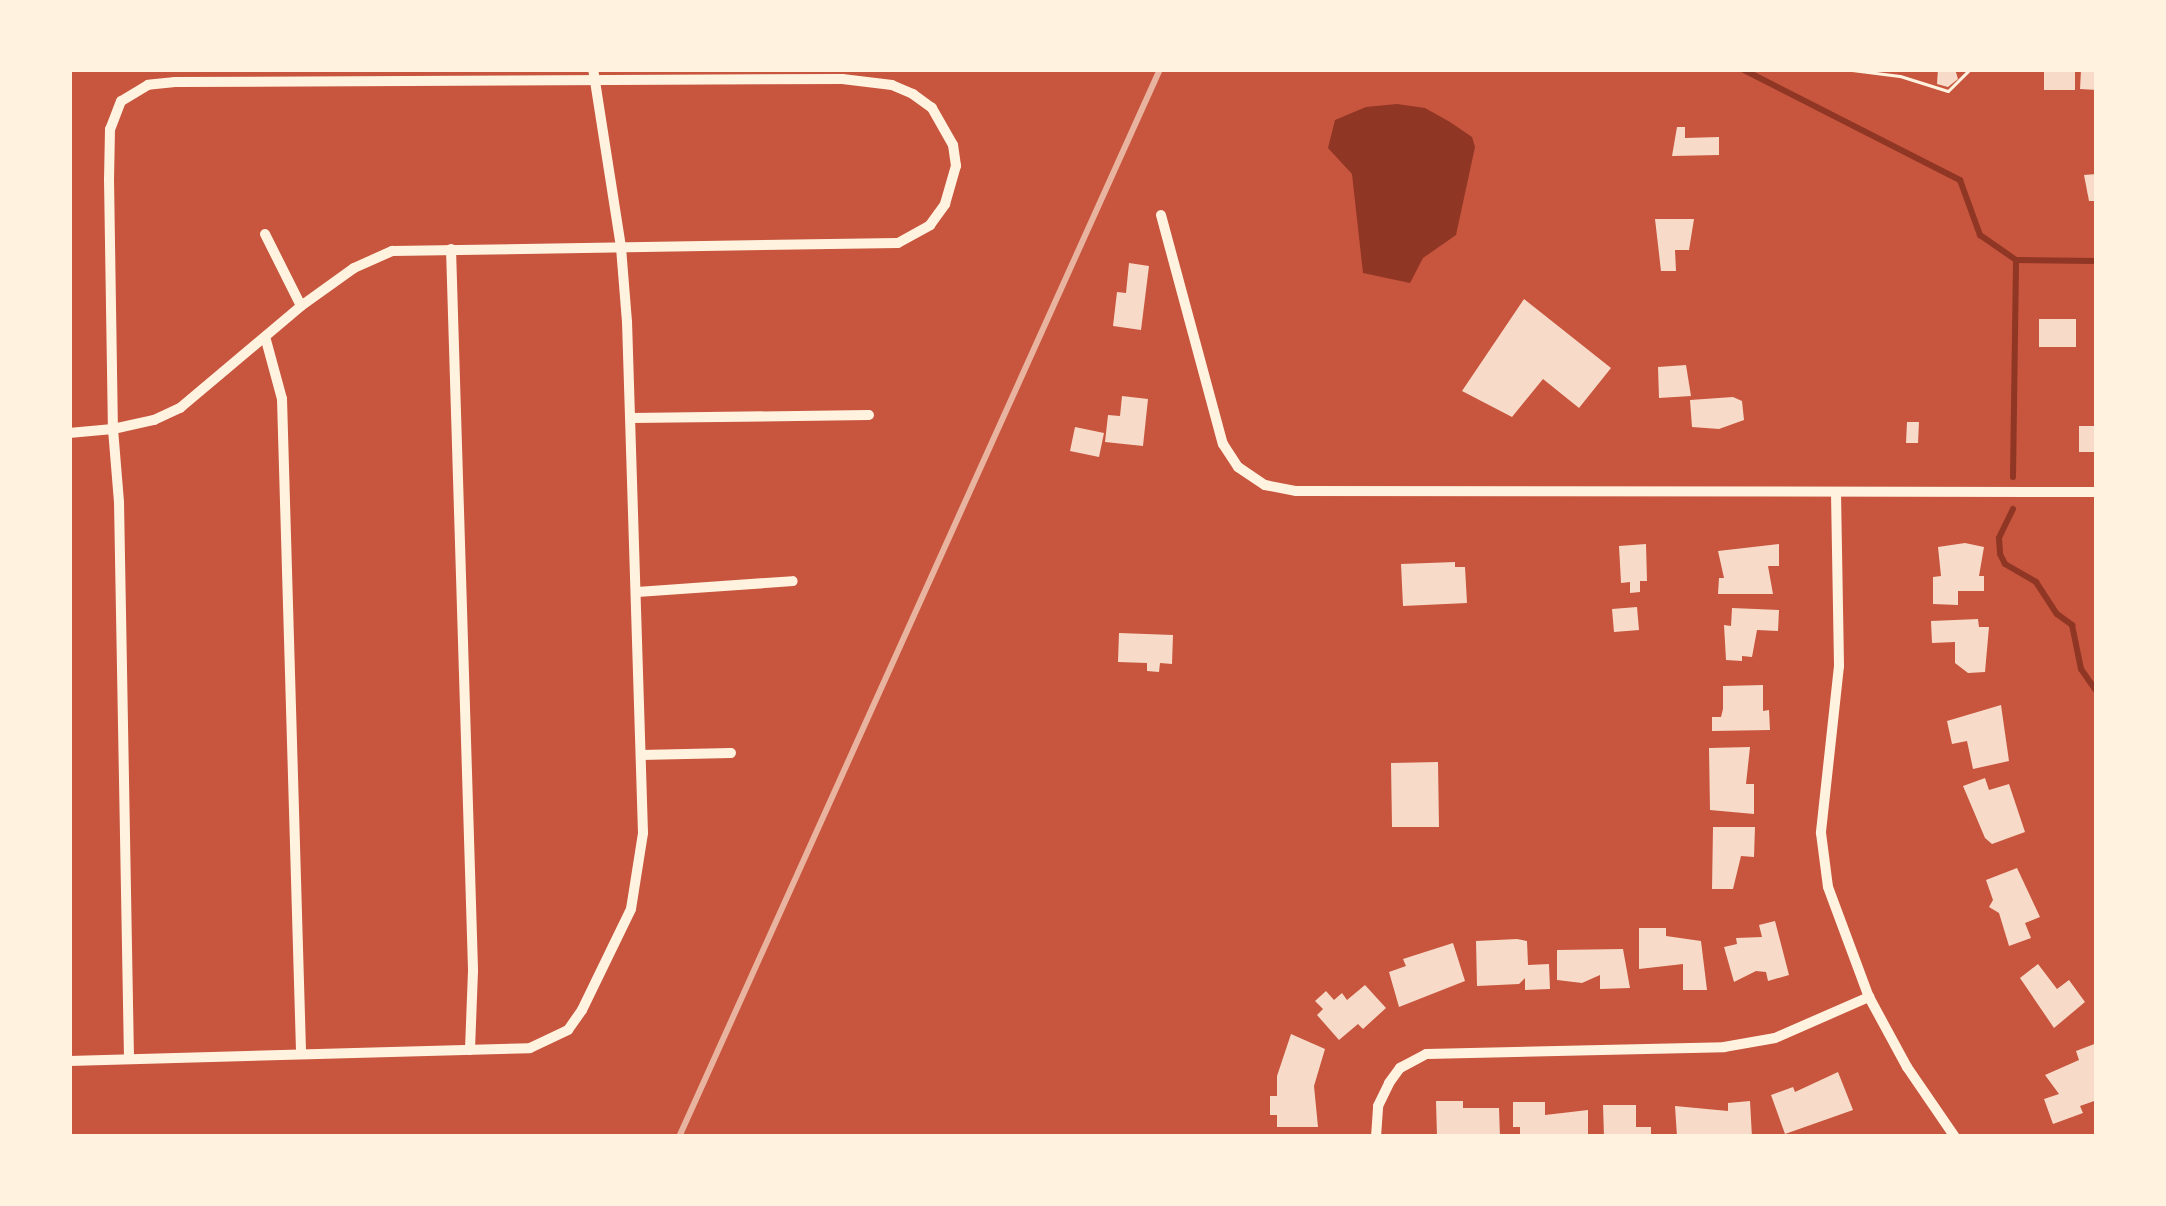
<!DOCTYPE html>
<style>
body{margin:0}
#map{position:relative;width:2166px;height:1206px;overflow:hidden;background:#c8553d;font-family:"Alegreya Sans",sans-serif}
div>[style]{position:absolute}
.water>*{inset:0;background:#8f3625}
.stream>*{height:6px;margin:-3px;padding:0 3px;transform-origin:3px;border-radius:3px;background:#8f3625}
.building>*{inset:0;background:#f7dbc8}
.path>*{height:3px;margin:-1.5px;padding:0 1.5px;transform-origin:1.5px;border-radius:1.5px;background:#fff3e0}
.minor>*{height:10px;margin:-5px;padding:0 5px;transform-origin:5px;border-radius:5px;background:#fff3e0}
.rail>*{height:6px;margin:-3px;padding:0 3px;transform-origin:3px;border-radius:3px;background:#e9b49f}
span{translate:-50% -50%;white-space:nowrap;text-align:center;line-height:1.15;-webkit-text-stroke:12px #fff3e0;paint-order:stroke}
.frame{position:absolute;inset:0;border:72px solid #fff3e0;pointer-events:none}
</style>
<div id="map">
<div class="water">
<div style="clip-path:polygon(1397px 104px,1425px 108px,1450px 122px,1472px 137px,1475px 147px,1456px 235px,1423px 258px,1410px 283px,1363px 273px,1352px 174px,1328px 148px,1335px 120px,1366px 107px)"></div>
</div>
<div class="stream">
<div style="left:1742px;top:69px;width:245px;rotate:27deg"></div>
<div style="left:1960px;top:180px;width:59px;rotate:70deg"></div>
<div style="left:1980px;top:235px;width:44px;rotate:34.8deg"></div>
<div style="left:2016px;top:260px;width:81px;rotate:0.7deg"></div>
<div style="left:2013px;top:477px;width:217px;rotate:-89.2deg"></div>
<div style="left:2013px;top:509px;width:32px;rotate:116deg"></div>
<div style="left:1999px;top:538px;width:16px;rotate:86deg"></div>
<div style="left:2000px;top:554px;width:11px;rotate:63deg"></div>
<div style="left:2005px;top:564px;width:36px;rotate:30deg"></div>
<div style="left:2036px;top:582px;width:38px;rotate:57deg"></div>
<div style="left:2057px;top:614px;width:19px;rotate:36deg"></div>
<div style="left:2072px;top:625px;width:45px;rotate:78.4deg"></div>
<div style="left:2081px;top:669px;width:28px;rotate:55deg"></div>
</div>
<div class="building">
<div style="clip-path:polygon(1938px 69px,1955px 69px,1958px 79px,1948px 87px,1937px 84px)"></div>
<div style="clip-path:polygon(2044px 69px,2075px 69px,2075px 90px,2044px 90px)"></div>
<div style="clip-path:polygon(2081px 70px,2097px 70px,2097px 90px,2080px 89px)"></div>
<div style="clip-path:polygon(1677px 127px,1685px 127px,1685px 138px,1719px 137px,1719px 155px,1672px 156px)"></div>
<div style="clip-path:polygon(2097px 174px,2097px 201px,2089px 201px,2084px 175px)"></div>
<div style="clip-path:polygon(1655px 219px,1694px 219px,1689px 250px,1675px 250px,1676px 271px,1661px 271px)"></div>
<div style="clip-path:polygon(1129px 263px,1149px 266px,1141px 330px,1113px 326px,1117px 292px,1126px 293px)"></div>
<div style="clip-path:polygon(1524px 299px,1611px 368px,1579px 408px,1543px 379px,1512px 417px,1462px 391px)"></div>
<div style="clip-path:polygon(2039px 319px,2076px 319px,2076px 347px,2039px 347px)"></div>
<div style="clip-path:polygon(1686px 365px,1691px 396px,1659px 398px,1658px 367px)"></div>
<div style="clip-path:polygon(1122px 396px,1148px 399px,1143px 446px,1105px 442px,1108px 415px,1120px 416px)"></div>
<div style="clip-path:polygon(1733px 397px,1742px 401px,1744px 420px,1719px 429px,1692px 427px,1690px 400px)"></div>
<div style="clip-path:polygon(1907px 422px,1919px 422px,1918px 443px,1906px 443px)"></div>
<div style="clip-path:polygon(2079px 426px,2097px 426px,2097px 452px,2079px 452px)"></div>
<div style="clip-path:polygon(1075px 427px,1104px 433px,1099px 457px,1070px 451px)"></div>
<div style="clip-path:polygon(1965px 543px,1984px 547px,1979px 576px,1984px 576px,1984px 591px,1958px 591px,1958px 605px,1933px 604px,1933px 577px,1941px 576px,1938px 547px)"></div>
<div style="clip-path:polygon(1646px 544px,1647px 581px,1640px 581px,1640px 592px,1630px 593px,1630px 582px,1621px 583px,1619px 546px)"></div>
<div style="clip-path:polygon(1779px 544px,1779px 566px,1768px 566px,1773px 594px,1718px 594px,1719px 578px,1724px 578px,1718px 551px)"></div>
<div style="clip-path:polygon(1455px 562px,1455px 567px,1465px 567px,1467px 603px,1403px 606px,1401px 564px)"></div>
<div style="clip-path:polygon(1637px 607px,1639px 630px,1614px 632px,1612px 609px)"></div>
<div style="clip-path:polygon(1732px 608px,1779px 610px,1778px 631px,1757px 630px,1752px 657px,1742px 656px,1742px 661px,1726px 660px,1724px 625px,1731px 626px)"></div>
<div style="clip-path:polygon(1978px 619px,1979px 627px,1989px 627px,1985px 672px,1968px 673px,1955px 663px,1955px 642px,1932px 643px,1931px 621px)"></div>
<div style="clip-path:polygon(1119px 633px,1173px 635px,1172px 664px,1160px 663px,1159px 672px,1147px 671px,1147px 663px,1118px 662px)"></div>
<div style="clip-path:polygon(1763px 685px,1763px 711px,1769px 710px,1770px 730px,1712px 731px,1712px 717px,1721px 717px,1723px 709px,1723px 686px)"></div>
<div style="clip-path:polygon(2001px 705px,2009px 761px,1973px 769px,1967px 741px,1952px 744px,1947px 721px)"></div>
<div style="clip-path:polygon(1750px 747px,1746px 784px,1754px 784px,1754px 814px,1710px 810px,1709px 748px)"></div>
<div style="clip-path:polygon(1438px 762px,1439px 827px,1392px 827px,1391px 763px)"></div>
<div style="clip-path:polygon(1985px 778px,1989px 790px,2009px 784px,2025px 832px,1992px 844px,1985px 838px,1963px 786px)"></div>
<div style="clip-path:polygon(1713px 827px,1755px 827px,1754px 857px,1741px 856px,1733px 889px,1712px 889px)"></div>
<div style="clip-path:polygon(2017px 868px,2040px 917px,2025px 923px,2031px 938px,2009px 946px,1999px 913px,1989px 907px,1993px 900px,1986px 880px)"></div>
<div style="clip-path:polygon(1775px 921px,1789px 975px,1768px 981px,1766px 972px,1756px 971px,1734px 982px,1724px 947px,1737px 944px,1736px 938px,1762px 937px,1759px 925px)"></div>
<div style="clip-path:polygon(1639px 928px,1666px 928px,1666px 936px,1701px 941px,1707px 990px,1683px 990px,1683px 964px,1639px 969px)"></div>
<div style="clip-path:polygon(1517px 939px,1527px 941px,1528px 965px,1549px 964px,1550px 989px,1525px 990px,1525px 978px,1519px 984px,1477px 986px,1476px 941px)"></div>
<div style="clip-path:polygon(1453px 943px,1465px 981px,1399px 1007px,1389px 972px,1406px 966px,1403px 959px)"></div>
<div style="clip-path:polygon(1623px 949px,1630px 988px,1600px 989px,1600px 975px,1582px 983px,1557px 980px,1557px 950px)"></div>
<div style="clip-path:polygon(2038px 964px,2057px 989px,2069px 980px,2085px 1002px,2054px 1028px,2020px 978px)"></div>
<div style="clip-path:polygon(1365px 985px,1386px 1008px,1363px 1029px,1358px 1024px,1339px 1040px,1317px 1015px,1323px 1009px,1315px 1001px,1326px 991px,1334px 1000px,1342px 993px,1347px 1000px)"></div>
<div style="clip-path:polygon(1291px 1034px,1325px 1049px,1314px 1086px,1318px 1127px,1277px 1127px,1277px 1115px,1270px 1115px,1270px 1096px,1277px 1096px,1277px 1076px)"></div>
<div style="clip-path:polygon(2097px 1043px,2097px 1100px,2080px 1106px,2083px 1113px,2053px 1124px,2044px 1099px,2059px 1094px,2045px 1075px,2079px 1060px,2076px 1051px)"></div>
<div style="clip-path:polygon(1838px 1072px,1853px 1110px,1785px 1134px,1771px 1095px,1793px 1087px,1795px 1092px)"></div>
<div style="clip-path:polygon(1436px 1101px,1463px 1101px,1463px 1108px,1499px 1108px,1500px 1137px,1437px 1137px)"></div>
<div style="clip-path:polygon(1750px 1101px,1752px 1137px,1677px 1137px,1675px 1106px,1728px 1111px,1728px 1103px)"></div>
<div style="clip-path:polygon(1513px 1102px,1545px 1102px,1545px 1115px,1588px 1110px,1588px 1137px,1520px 1137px,1520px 1127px,1513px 1127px)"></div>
<div style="clip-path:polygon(1603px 1105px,1636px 1105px,1636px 1127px,1651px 1127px,1651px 1137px,1604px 1137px)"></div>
</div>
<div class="path">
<div style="left:1844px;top:69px;width:56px;rotate:7.1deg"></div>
<div style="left:1900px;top:76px;width:50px;rotate:17.4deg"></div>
<div style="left:1948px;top:91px;width:31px;rotate:-45deg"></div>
</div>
<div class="minor">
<div style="left:1161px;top:215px;width:237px;rotate:74.9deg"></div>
<div style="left:1223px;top:444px;width:27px;rotate:57deg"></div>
<div style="left:1238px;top:467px;width:32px;rotate:34deg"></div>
<div style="left:1265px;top:485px;width:32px;rotate:11deg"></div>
<div style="left:1296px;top:491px;width:801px;rotate:0.07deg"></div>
<div style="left:265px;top:234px;width:80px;rotate:63.4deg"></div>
<div style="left:451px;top:249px;width:722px;rotate:88.25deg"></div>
<div style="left:473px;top:971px;width:79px;rotate:92.2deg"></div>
<div style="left:266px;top:340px;width:61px;rotate:74.8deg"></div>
<div style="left:282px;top:399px;width:652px;rotate:88.33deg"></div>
<div style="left:631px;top:418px;width:238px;rotate:-0.7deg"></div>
<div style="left:69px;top:433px;width:44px;rotate:-5.2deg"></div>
<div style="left:113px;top:429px;width:42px;rotate:-12.4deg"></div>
<div style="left:154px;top:420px;width:29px;rotate:-25deg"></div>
<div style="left:180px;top:408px;width:158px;rotate:-40.1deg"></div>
<div style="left:301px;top:306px;width:65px;rotate:-35.6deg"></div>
<div style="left:354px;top:268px;width:42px;rotate:-24.1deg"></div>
<div style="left:392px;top:251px;width:506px;rotate:-0.91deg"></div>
<div style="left:898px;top:243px;width:37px;rotate:-29deg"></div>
<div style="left:930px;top:225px;width:26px;rotate:-54deg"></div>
<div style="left:945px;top:204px;width:40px;rotate:-74deg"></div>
<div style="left:956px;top:166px;width:21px;rotate:-98deg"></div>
<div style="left:953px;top:145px;width:43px;rotate:-119.6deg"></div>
<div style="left:932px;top:108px;width:24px;rotate:-144deg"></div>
<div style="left:913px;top:94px;width:23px;rotate:-157deg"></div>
<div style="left:892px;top:85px;width:50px;rotate:-173.2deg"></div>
<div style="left:842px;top:79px;width:667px;rotate:179.74deg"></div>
<div style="left:175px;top:82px;width:27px;rotate:174deg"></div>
<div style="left:148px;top:85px;width:31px;rotate:149deg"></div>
<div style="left:121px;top:101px;width:30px;rotate:111deg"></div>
<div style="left:110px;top:129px;width:50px;rotate:91.1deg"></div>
<div style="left:109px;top:179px;width:250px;rotate:89.1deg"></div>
<div style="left:113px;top:429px;width:73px;rotate:85.3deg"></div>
<div style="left:119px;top:502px;width:557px;rotate:88.97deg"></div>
<div style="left:1836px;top:493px;width:173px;rotate:89deg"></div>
<div style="left:1839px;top:666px;width:168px;rotate:96.2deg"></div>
<div style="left:1821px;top:833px;width:54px;rotate:82.6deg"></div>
<div style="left:1828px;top:887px;width:117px;rotate:69.6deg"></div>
<div style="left:1869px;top:997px;width:80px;rotate:61.5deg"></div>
<div style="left:1907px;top:1067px;width:85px;rotate:55.6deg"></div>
<div style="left:637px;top:592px;width:156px;rotate:-4deg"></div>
<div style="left:641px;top:755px;width:90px;rotate:-1.3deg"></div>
<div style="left:69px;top:1061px;width:461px;rotate:-1.6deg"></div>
<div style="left:530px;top:1048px;width:42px;rotate:-25.3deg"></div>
<div style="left:568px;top:1030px;width:24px;rotate:-55deg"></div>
<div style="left:582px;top:1010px;width:112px;rotate:-64.1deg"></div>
<div style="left:631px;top:909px;width:77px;rotate:-81deg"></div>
<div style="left:643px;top:833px;width:511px;rotate:-91.79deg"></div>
<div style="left:627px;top:322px;width:75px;rotate:-94.6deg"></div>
<div style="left:621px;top:247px;width:180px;rotate:-98.9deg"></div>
<div style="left:1376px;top:1137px;width:31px;rotate:-86deg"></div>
<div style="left:1378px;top:1106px;width:25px;rotate:-64deg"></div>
<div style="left:1389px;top:1083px;width:19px;rotate:-54deg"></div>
<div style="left:1400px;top:1068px;width:30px;rotate:-28deg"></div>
<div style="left:1426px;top:1054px;width:298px;rotate:-1.3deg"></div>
<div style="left:1724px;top:1047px;width:52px;rotate:-10deg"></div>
<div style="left:1775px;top:1038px;width:103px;rotate:-23.6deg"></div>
</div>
<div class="rail">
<div style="left:679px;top:1137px;width:1171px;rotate:-65.75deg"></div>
</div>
<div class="frame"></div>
</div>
